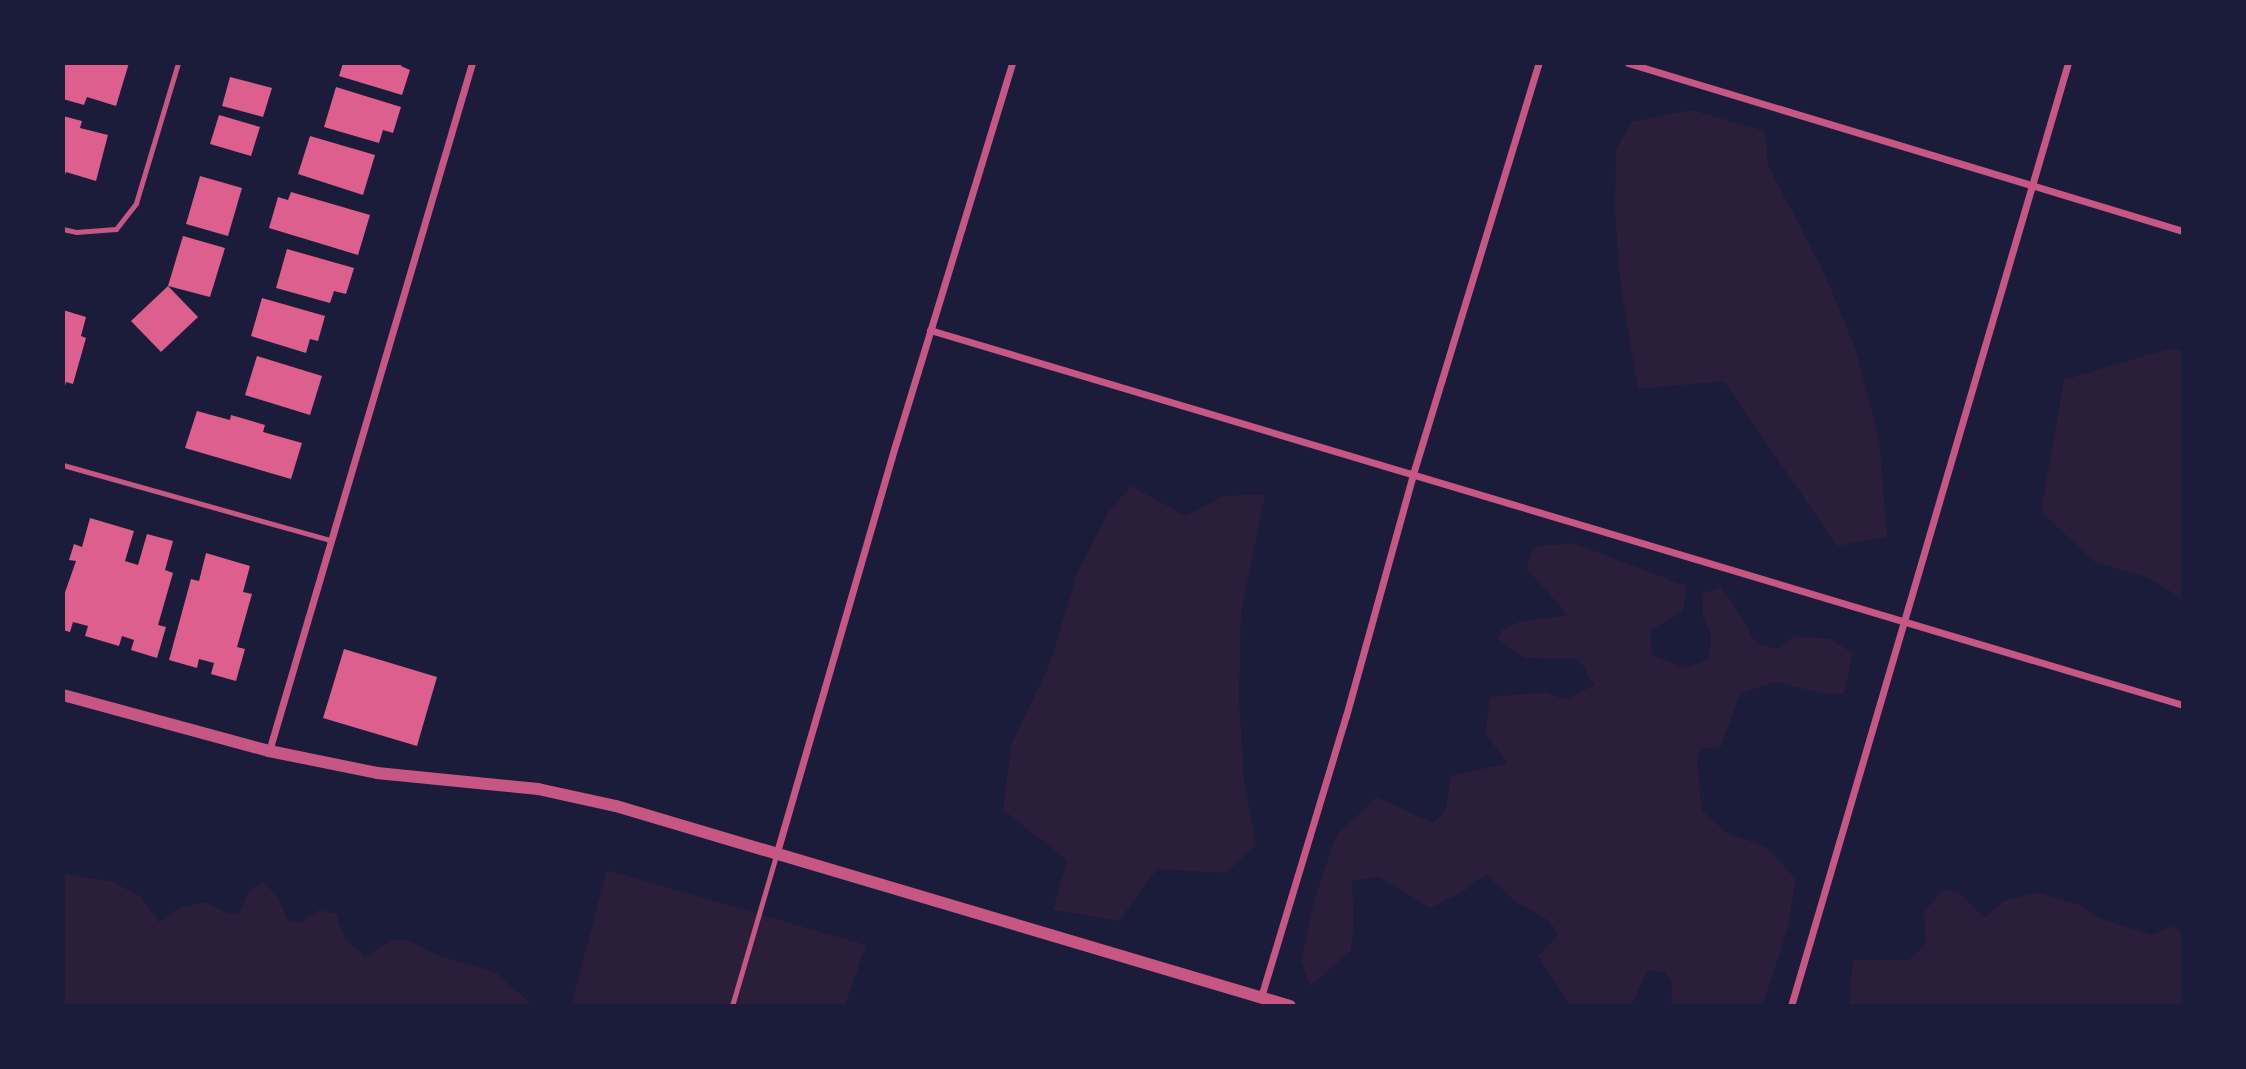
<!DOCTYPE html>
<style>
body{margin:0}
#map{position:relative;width:2246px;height:1069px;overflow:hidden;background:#1b1b3a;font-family:Overpass,sans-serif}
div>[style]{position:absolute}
.green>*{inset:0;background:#2a1e3b}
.building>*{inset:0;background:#dd5f8e}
.service>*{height:5px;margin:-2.5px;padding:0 2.5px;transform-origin:2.5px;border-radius:2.5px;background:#c65784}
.minor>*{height:7px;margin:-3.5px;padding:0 3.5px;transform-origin:3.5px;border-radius:3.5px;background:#c65784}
.tertiary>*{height:12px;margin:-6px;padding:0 6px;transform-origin:6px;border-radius:6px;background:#c65784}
span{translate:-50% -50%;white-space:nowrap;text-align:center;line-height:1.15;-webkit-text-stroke:5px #1b1b3a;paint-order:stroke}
.frame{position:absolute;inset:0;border:65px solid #1b1b3a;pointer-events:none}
</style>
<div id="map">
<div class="green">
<div style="clip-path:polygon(1691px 110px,1765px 131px,1768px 165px,1826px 277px,1856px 351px,1879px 439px,1887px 537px,1837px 546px,1724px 381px,1638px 389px,1620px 281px,1615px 209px,1616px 149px,1632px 122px)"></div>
<div style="clip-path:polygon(2168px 349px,2183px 350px,2183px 599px,2146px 577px,2095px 562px,2041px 512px,2064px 380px)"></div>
<div style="clip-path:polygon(1131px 486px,1186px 516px,1223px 496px,1265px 494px,1241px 613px,1239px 697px,1244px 779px,1256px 845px,1226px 873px,1157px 869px,1119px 921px,1053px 910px,1067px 860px,1003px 810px,1011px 745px,1051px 661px,1077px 573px,1108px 512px)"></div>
<div style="clip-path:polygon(1573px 543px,1686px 586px,1683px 611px,1650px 631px,1652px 655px,1685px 668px,1709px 659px,1711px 635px,1703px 617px,1702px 594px,1720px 588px,1734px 605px,1756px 643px,1776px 649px,1795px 636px,1810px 637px,1830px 639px,1853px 653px,1844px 694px,1826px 694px,1776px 682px,1740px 693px,1721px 747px,1700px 749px,1697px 762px,1702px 811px,1729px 834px,1765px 846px,1796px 879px,1788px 927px,1762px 1006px,1671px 1006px,1672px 983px,1665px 972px,1647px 971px,1634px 1001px,1627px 1006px,1571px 1006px,1538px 956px,1559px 935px,1549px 921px,1515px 901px,1486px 875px,1461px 893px,1430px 908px,1379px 877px,1352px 881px,1354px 921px,1351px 951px,1310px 986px,1301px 961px,1316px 894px,1337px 834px,1377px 797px,1433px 823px,1446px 809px,1451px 776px,1507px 763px,1485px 733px,1490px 697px,1546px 692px,1565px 700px,1594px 685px,1579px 659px,1524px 658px,1498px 639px,1502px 630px,1519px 622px,1568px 615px,1526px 568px,1533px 547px)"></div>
<div style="clip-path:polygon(607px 870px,866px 945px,845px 1006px,571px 1006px)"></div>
<div style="clip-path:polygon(63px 873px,113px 882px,140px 896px,159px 922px,179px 908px,205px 902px,229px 914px,240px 912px,249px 890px,262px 882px,277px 895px,288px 920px,300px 923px,319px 910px,336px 914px,345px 939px,365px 957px,391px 940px,407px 940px,440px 956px,496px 973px,534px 1006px,63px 1006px)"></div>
<div style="clip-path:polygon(1944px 889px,1959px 893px,1984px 918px,2004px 901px,2037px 892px,2079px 905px,2102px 919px,2152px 935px,2171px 926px,2183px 934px,2183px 1006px,1849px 1006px,1853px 960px,1909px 960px,1926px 944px,1924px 911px)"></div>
</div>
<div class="building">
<div style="clip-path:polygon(63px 63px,129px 63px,116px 106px,87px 97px,84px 105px,63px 99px)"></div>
<div style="clip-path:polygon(343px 63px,402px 63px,401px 66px,410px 70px,402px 95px,339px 76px)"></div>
<div style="clip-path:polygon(230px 77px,272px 88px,263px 117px,222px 106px)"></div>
<div style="clip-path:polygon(336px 87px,401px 107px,393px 133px,383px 130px,379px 143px,324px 127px)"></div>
<div style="clip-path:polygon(219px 115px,260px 127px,251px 156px,210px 144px)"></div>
<div style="clip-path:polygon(63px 116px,82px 121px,80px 128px,108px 135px,96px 181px,66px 172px,63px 181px)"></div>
<div style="clip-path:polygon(310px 136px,375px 155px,363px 195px,298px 174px)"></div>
<div style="clip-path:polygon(200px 176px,242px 188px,228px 236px,186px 224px)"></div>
<div style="clip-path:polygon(291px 192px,370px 215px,358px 255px,269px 228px,278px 197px,288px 200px)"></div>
<div style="clip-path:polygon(183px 236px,225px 248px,210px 297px,168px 286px)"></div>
<div style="clip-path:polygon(287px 249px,354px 268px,346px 294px,334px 291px,330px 303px,276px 288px)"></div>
<div style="clip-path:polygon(168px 286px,198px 317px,161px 352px,131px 321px)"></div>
<div style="clip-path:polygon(262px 298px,325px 316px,318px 341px,310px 339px,306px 353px,251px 336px)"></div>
<div style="clip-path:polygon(63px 310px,86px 317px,81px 336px,86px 338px,73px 384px,66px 382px,64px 391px)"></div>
<div style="clip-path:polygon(257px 356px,322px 376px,310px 415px,245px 395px)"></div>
<div style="clip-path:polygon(197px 411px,230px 420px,231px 415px,265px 425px,263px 432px,302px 443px,291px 479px,185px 448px)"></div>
<div style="clip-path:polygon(90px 518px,134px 531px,125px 561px,138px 565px,147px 534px,173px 541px,165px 570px,173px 573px,158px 625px,166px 627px,157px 658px,131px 650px,134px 640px,122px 636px,119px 646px,85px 636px,88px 626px,73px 622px,70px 632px,63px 630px,63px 598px,76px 561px,69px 560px,74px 544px,82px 547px)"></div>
<div style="clip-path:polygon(206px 553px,250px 566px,243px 592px,252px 594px,237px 647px,245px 649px,236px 681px,211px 674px,214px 663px,199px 659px,197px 668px,169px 660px,191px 579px,199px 581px)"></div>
<div style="clip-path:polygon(344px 649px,437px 677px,417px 746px,323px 718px)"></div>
</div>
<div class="service">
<div style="left:63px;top:229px;width:13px;rotate:13deg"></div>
<div style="left:76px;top:232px;width:40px;rotate:-4.3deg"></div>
<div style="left:116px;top:229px;width:33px;rotate:-52deg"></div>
<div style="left:136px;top:203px;width:146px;rotate:-73.3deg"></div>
<div style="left:63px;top:465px;width:277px;rotate:15.7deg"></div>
<div style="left:732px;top:1006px;width:156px;rotate:-73.7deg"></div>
</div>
<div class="minor">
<div style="left:1628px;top:63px;width:580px;rotate:16.84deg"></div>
<div style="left:930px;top:330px;width:1308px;rotate:16.66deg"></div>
<div style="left:269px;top:751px;width:717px;rotate:-73.56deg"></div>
<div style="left:777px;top:852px;width:426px;rotate:-73.8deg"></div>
<div style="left:896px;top:443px;width:397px;rotate:-73deg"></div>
<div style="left:1261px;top:997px;width:294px;rotate:-73.2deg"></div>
<div style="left:1346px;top:716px;width:251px;rotate:-74.5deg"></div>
<div style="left:1413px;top:474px;width:430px;rotate:-73deg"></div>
<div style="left:1791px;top:1006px;width:983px;rotate:-73.63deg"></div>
</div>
<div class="tertiary">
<div style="left:63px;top:695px;width:213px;rotate:15.2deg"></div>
<div style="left:269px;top:751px;width:110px;rotate:11.5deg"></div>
<div style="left:377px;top:773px;width:162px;rotate:5.7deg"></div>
<div style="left:538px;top:789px;width:80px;rotate:12.3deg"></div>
<div style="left:616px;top:806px;width:703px;rotate:16.53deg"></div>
</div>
<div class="frame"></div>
</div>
